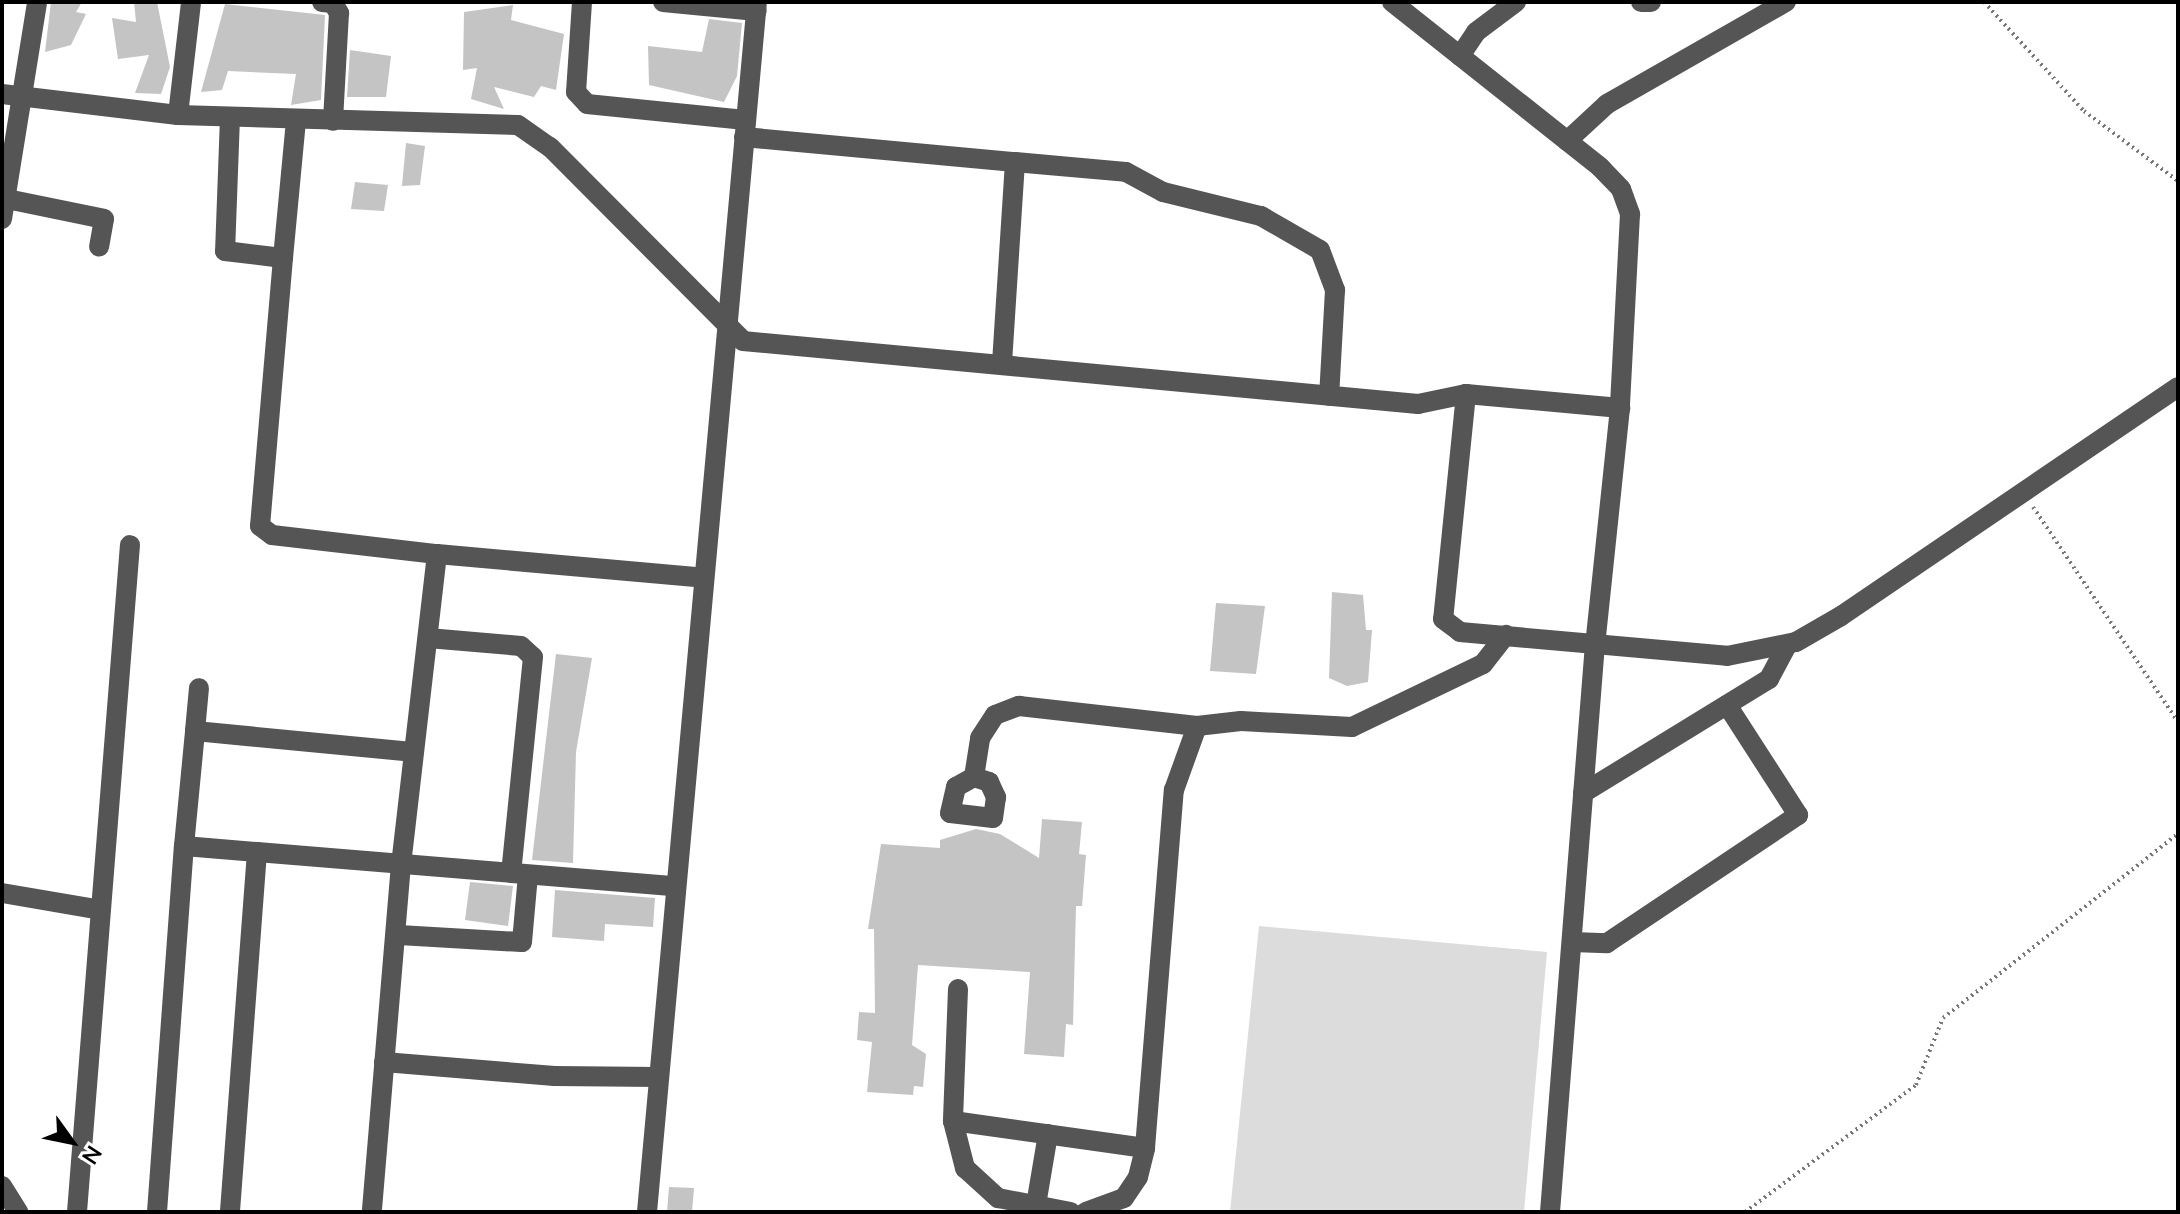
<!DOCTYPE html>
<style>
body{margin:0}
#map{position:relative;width:2180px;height:1214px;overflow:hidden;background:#fff;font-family:Mulish,sans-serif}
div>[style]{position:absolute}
.green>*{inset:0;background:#dcdcdc}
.building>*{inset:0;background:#c4c4c4}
.path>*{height:4px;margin-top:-2px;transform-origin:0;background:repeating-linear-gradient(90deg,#777 0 2px,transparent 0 6px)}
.minor>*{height:20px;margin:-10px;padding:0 10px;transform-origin:10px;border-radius:10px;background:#555}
span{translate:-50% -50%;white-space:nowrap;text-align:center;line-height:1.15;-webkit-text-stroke:6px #fff;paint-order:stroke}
.frame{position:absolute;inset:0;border:4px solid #000;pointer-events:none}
.north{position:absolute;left:32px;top:1102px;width:80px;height:80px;-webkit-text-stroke:6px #fff;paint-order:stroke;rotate:123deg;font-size:22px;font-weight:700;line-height:32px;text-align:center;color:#000}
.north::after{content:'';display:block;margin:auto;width:28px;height:36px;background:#000;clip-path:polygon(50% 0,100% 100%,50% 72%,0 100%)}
</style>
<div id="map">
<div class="green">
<div style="clip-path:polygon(1259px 926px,1547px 952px,1524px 1212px,1230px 1212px)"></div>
</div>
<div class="building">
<div style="clip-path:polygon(51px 2px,82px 2px,76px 12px,86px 14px,71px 45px,45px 52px)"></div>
<div style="clip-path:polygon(134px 2px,157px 2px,170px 67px,161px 94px,135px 93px,149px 55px,118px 59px,112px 18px,136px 22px)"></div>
<div style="clip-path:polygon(225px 4px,325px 15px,321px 100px,291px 105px,296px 74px,228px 71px,222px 90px,201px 92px)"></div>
<div style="clip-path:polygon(513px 5px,511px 20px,564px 34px,556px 90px,541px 86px,534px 97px,494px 87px,504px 109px,471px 99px,477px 68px,463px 70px,464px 12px)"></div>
<div style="clip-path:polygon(709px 19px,742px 23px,737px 76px,724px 102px,649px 85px,648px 46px,702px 52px)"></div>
<div style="clip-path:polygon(350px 50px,391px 56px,386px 97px,347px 97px)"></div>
<div style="clip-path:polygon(406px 143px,425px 146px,420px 185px,402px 186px)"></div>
<div style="clip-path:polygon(355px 182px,388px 185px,384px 211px,351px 209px)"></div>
<div style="clip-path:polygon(1332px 592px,1363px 595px,1366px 630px,1372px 630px,1368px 682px,1347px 686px,1329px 678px)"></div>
<div style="clip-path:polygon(1216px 603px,1265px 606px,1256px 674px,1210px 671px)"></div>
<div style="clip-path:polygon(556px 654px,592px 658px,576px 752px,573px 863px,532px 860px)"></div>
<div style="clip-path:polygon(1042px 819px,1082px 822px,1079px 854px,1086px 855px,1082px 906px,1076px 906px,1073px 1025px,1066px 1024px,1064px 1057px,1024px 1054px,1030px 972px,918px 965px,912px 1045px,926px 1054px,923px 1087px,914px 1086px,913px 1095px,867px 1092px,872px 1042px,857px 1040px,859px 1012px,875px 1013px,874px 929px,868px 929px,881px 844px,940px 848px,940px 840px,976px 829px,1000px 834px,1039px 858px)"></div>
<div style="clip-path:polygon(470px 882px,513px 886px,508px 926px,465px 920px)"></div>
<div style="clip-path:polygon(555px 890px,655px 898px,653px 927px,605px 924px,604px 941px,552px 937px)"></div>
<div style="clip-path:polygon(669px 1187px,694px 1188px,692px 1212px,667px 1212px)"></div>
</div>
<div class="path">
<div style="left:1984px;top:2px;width:148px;rotate:47.5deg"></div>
<div style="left:2084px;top:111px;width:117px;rotate:36.7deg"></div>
<div style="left:2033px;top:507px;width:259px;rotate:56deg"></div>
<div style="left:1745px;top:1212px;width:213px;rotate:-36.6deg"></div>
<div style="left:1916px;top:1085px;width:72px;rotate:-68.1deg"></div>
<div style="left:1943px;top:1018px;width:298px;rotate:-38.1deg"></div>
</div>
<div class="minor">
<div style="left:322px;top:2px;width:11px;rotate:5deg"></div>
<div style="left:333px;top:3px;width:12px;rotate:59deg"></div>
<div style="left:339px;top:13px;width:108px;rotate:93.2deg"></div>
<div style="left:582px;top:2px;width:90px;rotate:93.8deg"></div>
<div style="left:576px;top:92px;width:16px;rotate:47deg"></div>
<div style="left:587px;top:104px;width:159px;rotate:5.8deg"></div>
<div style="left:663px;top:2px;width:94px;rotate:5.5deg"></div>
<div style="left:1392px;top:2px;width:265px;rotate:38.4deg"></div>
<div style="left:1600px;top:167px;width:30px;rotate:46deg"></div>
<div style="left:1621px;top:189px;width:27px;rotate:70deg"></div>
<div style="left:1630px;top:214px;width:194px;rotate:93deg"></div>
<div style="left:1620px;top:408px;width:237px;rotate:96deg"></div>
<div style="left:1595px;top:644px;width:570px;rotate:94.53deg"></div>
<div style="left:1641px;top:2px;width:10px"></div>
<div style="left:1460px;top:56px;width:29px;rotate:-56deg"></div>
<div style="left:1476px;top:32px;width:50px;rotate:-36.9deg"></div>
<div style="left:2px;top:94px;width:177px;rotate:6.8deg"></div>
<div style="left:178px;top:115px;width:340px;rotate:1.7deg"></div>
<div style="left:518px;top:125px;width:39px;rotate:35deg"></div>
<div style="left:550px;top:147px;width:274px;rotate:45.1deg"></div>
<div style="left:743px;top:341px;width:678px;rotate:5.33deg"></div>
<div style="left:1418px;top:404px;width:49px;rotate:-11.8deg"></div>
<div style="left:1466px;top:394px;width:155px;rotate:5.2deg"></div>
<div style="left:178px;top:115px;width:114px;rotate:-83.4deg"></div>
<div style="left:230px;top:117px;width:134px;rotate:92.1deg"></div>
<div style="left:225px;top:251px;width:58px;rotate:6.9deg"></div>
<div style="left:283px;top:258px;width:139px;rotate:-84.6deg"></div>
<div style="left:744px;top:137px;width:272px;rotate:5.3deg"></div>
<div style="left:1015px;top:162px;width:201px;rotate:93.7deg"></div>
<div style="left:1567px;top:141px;width:54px;rotate:-42.8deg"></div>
<div style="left:1607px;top:104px;width:206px;rotate:-29.7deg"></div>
<div style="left:1015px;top:162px;width:111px;rotate:5.1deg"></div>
<div style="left:1126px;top:172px;width:42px;rotate:28.4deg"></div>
<div style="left:1163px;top:192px;width:101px;rotate:13.8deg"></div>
<div style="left:1261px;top:216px;width:68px;rotate:30deg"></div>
<div style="left:1320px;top:250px;width:43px;rotate:69.4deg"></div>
<div style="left:1335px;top:290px;width:106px;rotate:93.2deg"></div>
<div style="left:2px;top:198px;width:104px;rotate:11.6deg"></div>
<div style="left:104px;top:219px;width:28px;rotate:100deg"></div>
<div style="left:2px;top:219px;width:220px;rotate:-80.8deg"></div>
<div style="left:283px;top:258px;width:269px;rotate:94.9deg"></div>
<div style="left:260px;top:526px;width:15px;rotate:37deg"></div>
<div style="left:272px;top:535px;width:166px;rotate:6.6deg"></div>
<div style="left:437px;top:554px;width:312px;rotate:96.6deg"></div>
<div style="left:401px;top:864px;width:349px;rotate:94.8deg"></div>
<div style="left:1466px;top:394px;width:226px;rotate:95.8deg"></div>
<div style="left:1443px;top:619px;width:21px;rotate:37deg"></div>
<div style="left:1460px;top:632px;width:268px;rotate:5.1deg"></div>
<div style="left:1727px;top:656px;width:70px;rotate:-11.5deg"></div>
<div style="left:1796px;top:642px;width:52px;rotate:-30deg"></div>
<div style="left:1841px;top:616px;width:407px;rotate:-34.2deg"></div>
<div style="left:437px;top:554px;width:268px;rotate:5.1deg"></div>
<div style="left:428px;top:638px;width:93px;rotate:4.9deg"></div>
<div style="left:521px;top:646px;width:16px;rotate:43deg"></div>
<div style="left:533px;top:657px;width:217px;rotate:95.8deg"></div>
<div style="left:195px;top:731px;width:43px;rotate:-84.7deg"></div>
<div style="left:974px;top:777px;width:39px;rotate:-81deg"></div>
<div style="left:980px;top:738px;width:27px;rotate:-57deg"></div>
<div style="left:995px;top:715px;width:26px;rotate:-21deg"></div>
<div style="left:1019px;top:706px;width:179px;rotate:6.4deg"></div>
<div style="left:1197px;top:726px;width:44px;rotate:-6.5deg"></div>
<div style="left:1241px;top:721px;width:111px;rotate:3.1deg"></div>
<div style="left:1352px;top:727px;width:145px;rotate:-25.7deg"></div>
<div style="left:1483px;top:664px;width:37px;rotate:-52deg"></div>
<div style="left:974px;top:777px;width:16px;rotate:18deg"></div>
<div style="left:989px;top:782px;width:17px;rotate:65deg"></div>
<div style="left:996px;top:797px;width:21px;rotate:98deg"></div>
<div style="left:993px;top:818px;width:43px;rotate:-173.4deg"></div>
<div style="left:950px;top:813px;width:27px;rotate:-77deg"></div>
<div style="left:956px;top:787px;width:21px;rotate:-29deg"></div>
<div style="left:1583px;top:793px;width:218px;rotate:-31.5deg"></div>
<div style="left:1769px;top:679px;width:38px;rotate:-62deg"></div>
<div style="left:184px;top:846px;width:116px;rotate:-84.5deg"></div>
<div style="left:195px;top:731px;width:218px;rotate:5.5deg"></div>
<div style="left:257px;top:852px;width:416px;rotate:4.7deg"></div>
<div style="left:2px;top:893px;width:100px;rotate:9.7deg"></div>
<div style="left:399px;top:935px;width:123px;rotate:3.3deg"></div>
<div style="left:522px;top:942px;width:67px;rotate:-84.9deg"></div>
<div style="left:1572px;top:942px;width:35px;rotate:2deg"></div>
<div style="left:1607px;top:943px;width:230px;rotate:-33.8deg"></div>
<div style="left:1798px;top:815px;width:131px;rotate:-122.8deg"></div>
<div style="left:958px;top:989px;width:132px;rotate:92.2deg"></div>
<div style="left:953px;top:1121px;width:49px;rotate:75.7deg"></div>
<div style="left:965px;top:1168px;width:45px;rotate:42.3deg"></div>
<div style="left:998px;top:1198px;width:74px;rotate:10.9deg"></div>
<div style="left:384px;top:1062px;width:171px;rotate:4.7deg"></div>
<div style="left:554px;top:1076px;width:104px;rotate:0.6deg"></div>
<div style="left:953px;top:1121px;width:194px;rotate:8deg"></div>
<div style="left:2px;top:1186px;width:31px;rotate:58deg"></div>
<div style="left:1036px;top:1205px;width:72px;rotate:-80.4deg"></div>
<div style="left:77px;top:1212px;width:669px;rotate:-85.46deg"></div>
<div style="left:157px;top:1212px;width:367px;rotate:-85.8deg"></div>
<div style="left:184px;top:846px;width:73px;rotate:4.7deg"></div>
<div style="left:257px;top:852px;width:361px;rotate:94.3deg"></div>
<div style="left:647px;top:1212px;width:1215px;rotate:-84.81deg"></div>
<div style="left:1086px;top:1212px;width:40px;rotate:-20.2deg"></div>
<div style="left:1124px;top:1198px;width:25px;rotate:-56deg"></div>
<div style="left:1138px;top:1177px;width:30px;rotate:-76deg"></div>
<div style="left:1145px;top:1148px;width:359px;rotate:-85.4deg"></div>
<div style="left:1174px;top:790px;width:68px;rotate:-70.2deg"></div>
</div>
<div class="frame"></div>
<div class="north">N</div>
</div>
